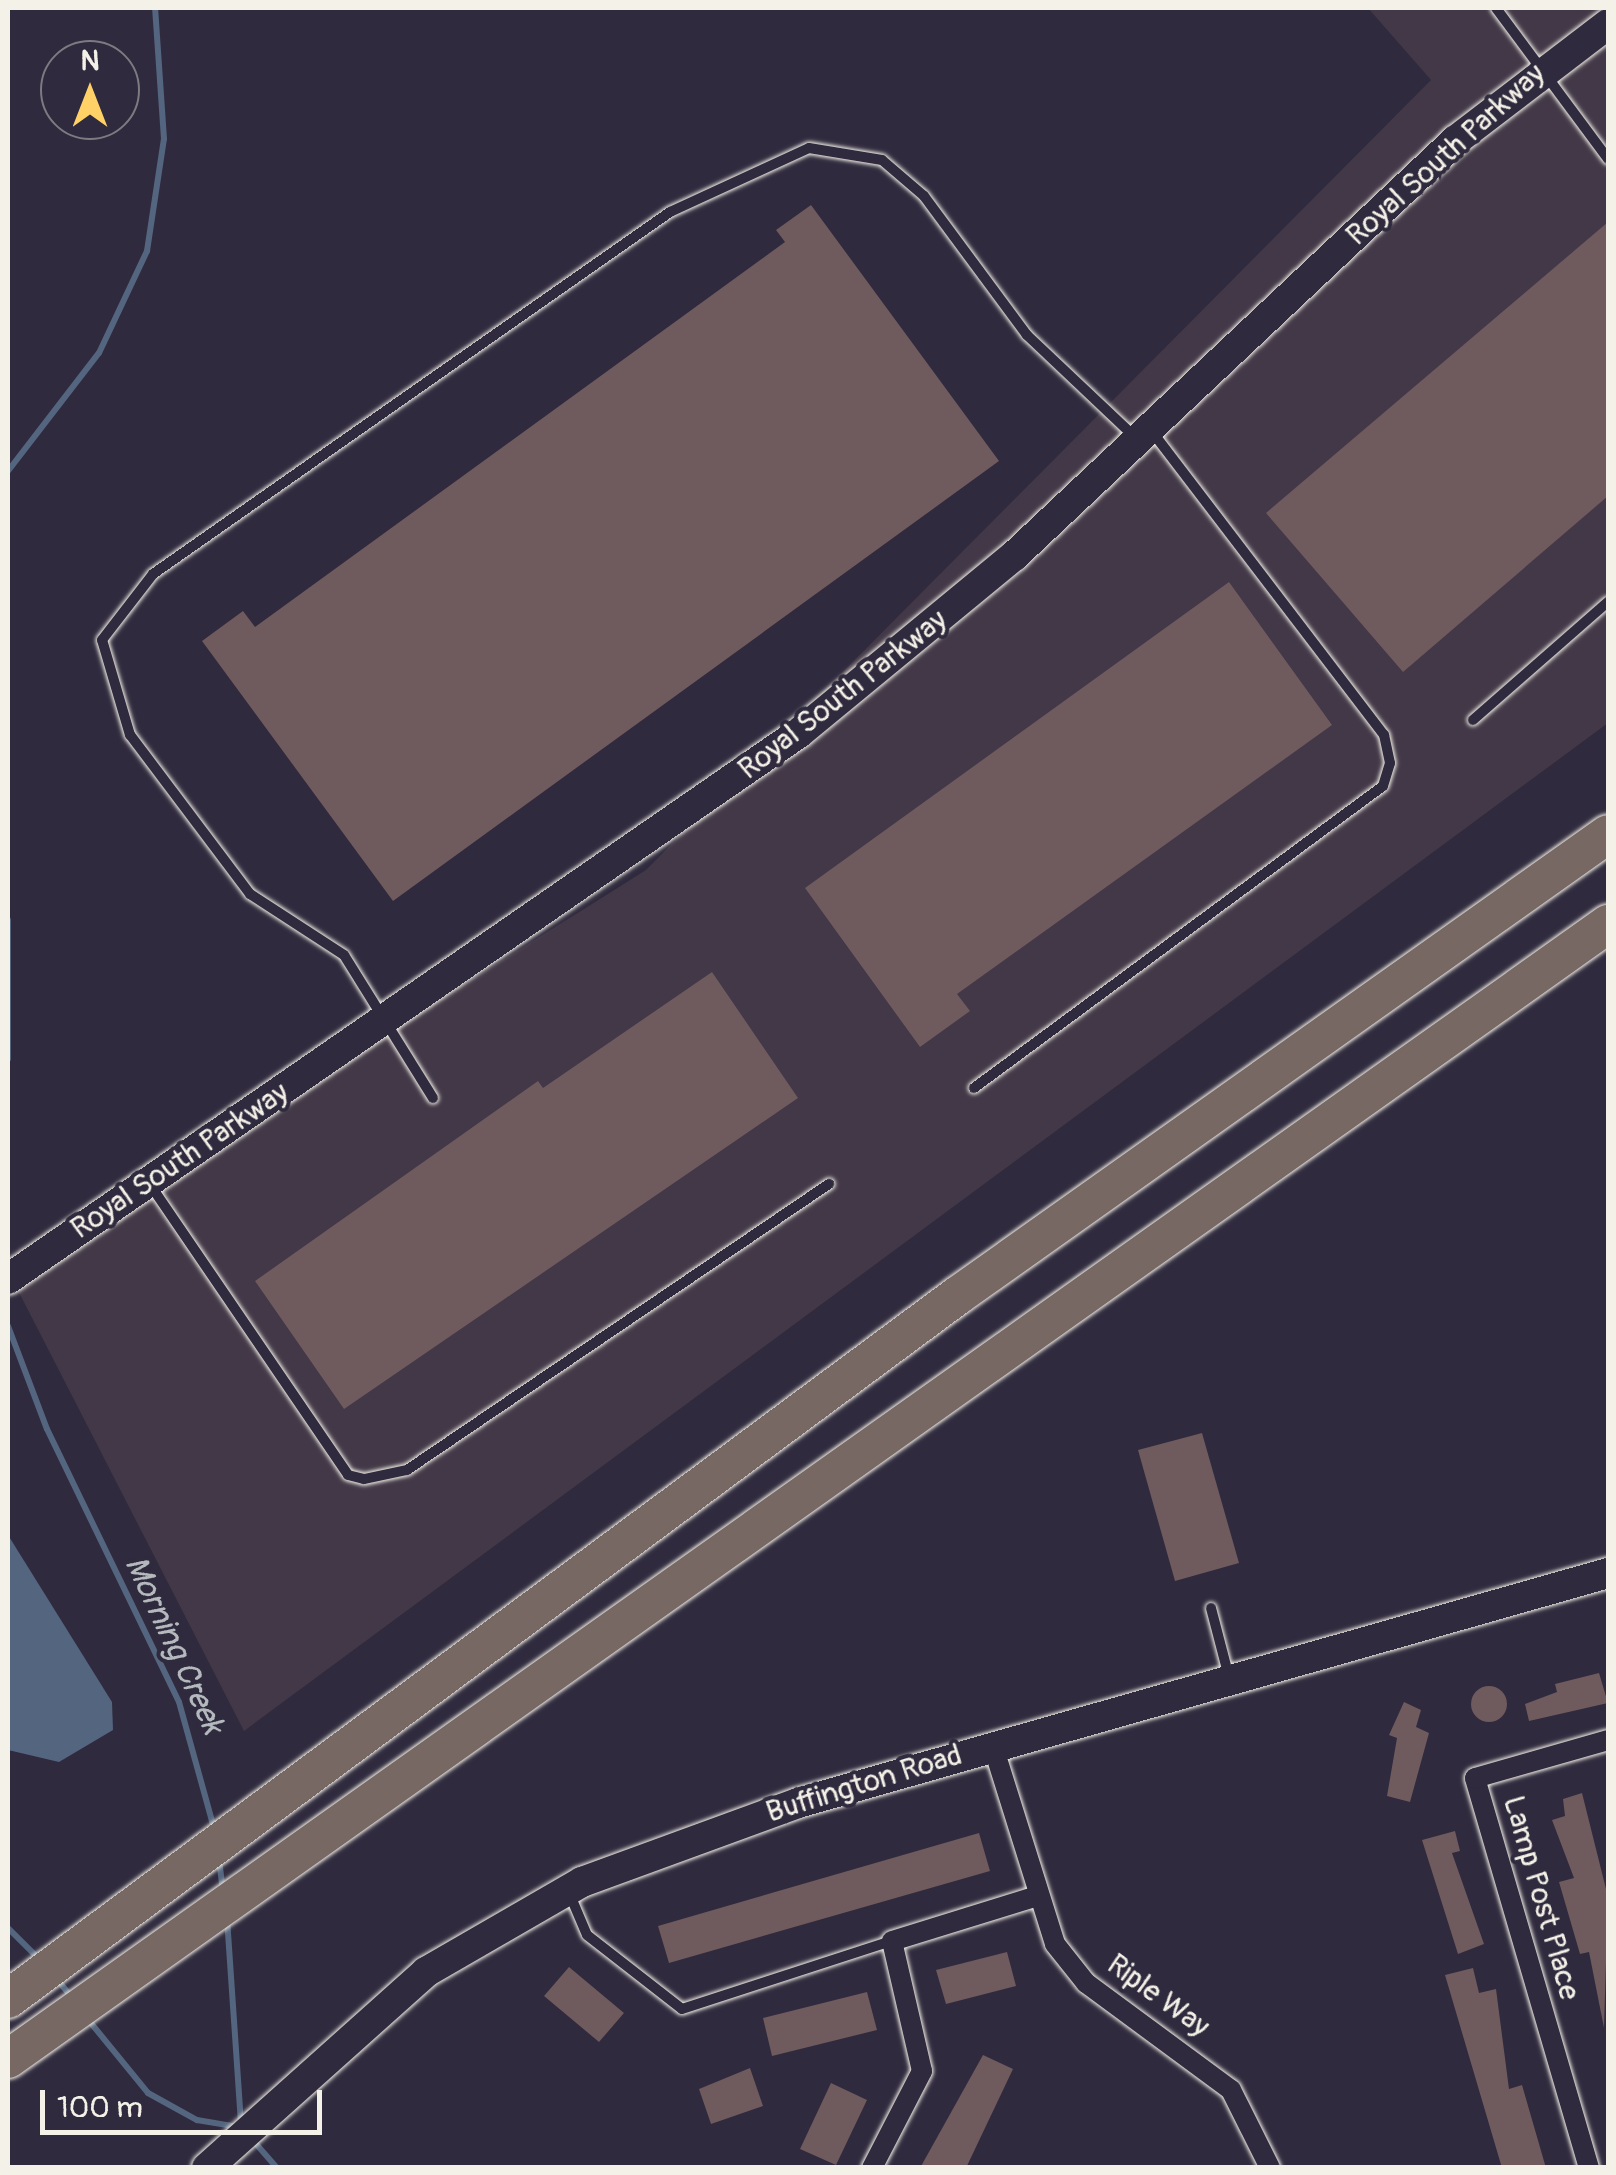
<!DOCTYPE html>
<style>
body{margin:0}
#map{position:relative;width:1616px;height:2175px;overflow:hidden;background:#2f2a3d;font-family:Pangolin,sans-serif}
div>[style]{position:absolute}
.built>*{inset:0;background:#423847}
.water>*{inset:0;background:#54657f}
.stream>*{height:6px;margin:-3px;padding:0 3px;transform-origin:3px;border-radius:3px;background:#54657f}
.building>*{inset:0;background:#6f5a5d}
.round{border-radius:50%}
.roads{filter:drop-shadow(0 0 2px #f4f1e8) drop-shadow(0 0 2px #f4f1e8)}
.lane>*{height:10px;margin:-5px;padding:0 5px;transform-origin:5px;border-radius:5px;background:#2f2a3d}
.street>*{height:20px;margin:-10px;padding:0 10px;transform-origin:10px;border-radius:10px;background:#2f2a3d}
.secondary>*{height:30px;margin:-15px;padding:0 15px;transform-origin:15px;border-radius:15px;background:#2f2a3d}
.highway>*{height:38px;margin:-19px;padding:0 19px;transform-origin:19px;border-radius:19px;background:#776864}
span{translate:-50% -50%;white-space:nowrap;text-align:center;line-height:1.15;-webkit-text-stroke:8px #2f2a3d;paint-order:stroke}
.street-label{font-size:30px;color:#f4f1e8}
.water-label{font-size:32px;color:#b4b9be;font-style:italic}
.frame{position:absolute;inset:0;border:10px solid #f4f1e8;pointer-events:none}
.north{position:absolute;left:40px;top:40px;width:100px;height:100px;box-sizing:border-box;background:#2f2a3d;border:2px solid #7e7a81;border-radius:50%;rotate:0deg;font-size:28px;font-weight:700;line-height:40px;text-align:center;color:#f4f1e8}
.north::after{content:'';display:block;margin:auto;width:35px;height:45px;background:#ffd166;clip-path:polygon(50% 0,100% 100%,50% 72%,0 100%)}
.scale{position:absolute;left:40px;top:2090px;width:282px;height:45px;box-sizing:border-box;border:5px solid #f4f1e8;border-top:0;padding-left:12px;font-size:30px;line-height:35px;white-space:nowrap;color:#f4f1e8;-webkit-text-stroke:8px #2f2a3d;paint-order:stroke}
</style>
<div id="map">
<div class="built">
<div style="clip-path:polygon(1368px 8px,1608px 8px,1608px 723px,244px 1731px,8px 1271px,646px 870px,1431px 80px)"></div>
</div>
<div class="water">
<div style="clip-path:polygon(8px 1535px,112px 1702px,113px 1730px,59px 1762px,8px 1750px)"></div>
</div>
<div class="stream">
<div style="left:8px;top:471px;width:149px;rotate:-52.4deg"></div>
<div style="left:99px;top:353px;width:113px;rotate:-64.8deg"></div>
<div style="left:147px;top:251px;width:113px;rotate:-81.4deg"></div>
<div style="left:164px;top:139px;width:131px;rotate:-93.9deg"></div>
<div style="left:8px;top:920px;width:139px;rotate:90deg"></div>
<div style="left:8px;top:1326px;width:110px;rotate:69.3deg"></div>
<div style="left:47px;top:1429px;width:303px;rotate:64.2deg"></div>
<div style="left:179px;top:1702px;width:135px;rotate:74.5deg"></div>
<div style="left:219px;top:1859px;width:32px;rotate:83deg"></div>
<div style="left:227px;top:1918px;width:207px;rotate:86.1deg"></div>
<div style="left:8px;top:1928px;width:47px;rotate:45deg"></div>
<div style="left:56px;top:1978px;width:27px;rotate:51deg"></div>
<div style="left:86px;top:2017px;width:98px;rotate:50.8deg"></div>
<div style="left:148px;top:2093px;width:56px;rotate:28.9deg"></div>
<div style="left:197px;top:2120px;width:43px;rotate:9.5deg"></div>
<div style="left:251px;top:2138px;width:40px;rotate:49deg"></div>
</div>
<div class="building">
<div style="clip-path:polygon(811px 205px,999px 461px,393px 901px,202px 641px,243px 611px,255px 627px,785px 242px,776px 230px)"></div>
<div style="clip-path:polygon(1608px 222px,1608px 496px,1403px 672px,1266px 513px)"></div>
<div style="clip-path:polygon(1229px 582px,1332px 725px,957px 994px,970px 1011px,920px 1047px,805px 888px)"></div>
<div style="clip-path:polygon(712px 972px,798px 1098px,344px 1409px,255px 1281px,538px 1081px,543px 1088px)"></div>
<div style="clip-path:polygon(1202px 1433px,1239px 1563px,1175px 1581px,1138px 1450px)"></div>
<div style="clip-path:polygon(1599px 1673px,1608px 1703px,1529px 1721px,1525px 1704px,1557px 1692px,1555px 1684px)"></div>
<div class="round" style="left:1471px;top:1686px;width:36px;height:36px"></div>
<div style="clip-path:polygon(1404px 1702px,1421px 1710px,1416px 1727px,1429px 1733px,1410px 1802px,1387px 1796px,1397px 1738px,1389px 1735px)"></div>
<div style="clip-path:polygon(1582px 1793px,1608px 1897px,1604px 2028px,1589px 1952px,1580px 1954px,1559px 1882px,1574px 1878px,1552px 1820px,1565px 1816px,1563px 1799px)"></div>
<div style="clip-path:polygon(1455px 1831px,1460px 1851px,1452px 1853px,1484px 1944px,1458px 1954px,1422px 1840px)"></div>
<div style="clip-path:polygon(979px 1833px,990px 1871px,669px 1963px,658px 1926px)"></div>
<div style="clip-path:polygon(1007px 1952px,1016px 1986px,946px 2004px,936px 1970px)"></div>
<div style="clip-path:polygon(569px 1967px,624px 2013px,599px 2042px,544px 1996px)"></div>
<div style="clip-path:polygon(1473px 1968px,1479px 1993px,1496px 1989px,1509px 2089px,1522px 2085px,1546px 2168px,1502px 2168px,1445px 1975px)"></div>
<div style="clip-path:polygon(867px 1992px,877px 2030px,772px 2056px,763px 2018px)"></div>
<div style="clip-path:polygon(983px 2055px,1013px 2069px,966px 2168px,920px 2168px)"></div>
<div style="clip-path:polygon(750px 2068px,763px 2106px,711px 2124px,699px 2089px)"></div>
<div style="clip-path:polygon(831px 2083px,867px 2100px,836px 2165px,800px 2149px)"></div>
</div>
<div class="roads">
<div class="lane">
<div style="left:1496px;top:8px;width:188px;rotate:53.4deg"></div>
<div style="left:1473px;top:720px;width:179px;rotate:-41.2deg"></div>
<div style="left:974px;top:1088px;width:508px;rotate:-36.44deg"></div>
<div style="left:1383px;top:786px;width:24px;rotate:-73deg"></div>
<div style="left:1390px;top:763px;width:29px;rotate:-102deg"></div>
<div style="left:1384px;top:735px;width:380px;rotate:-127.4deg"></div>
<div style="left:433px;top:1098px;width:168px;rotate:-121.9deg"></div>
<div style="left:344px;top:955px;width:112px;rotate:-147deg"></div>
<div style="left:250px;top:894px;width:199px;rotate:-127deg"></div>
<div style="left:130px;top:735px;width:99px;rotate:-106.4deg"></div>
<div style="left:102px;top:640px;width:83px;rotate:-52.3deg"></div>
<div style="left:153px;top:574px;width:631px;rotate:-35deg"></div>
<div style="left:670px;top:212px;width:153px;rotate:-24.7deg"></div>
<div style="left:809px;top:148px;width:74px;rotate:9.3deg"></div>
<div style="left:882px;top:160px;width:55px;rotate:40.6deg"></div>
<div style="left:924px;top:196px;width:173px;rotate:53.5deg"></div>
<div style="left:1027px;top:335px;width:150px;rotate:43.4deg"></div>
<div style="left:149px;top:1183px;width:353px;rotate:55.7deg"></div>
<div style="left:348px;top:1475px;width:16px;rotate:14deg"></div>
<div style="left:364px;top:1479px;width:44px;rotate:-11.8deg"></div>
<div style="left:407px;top:1470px;width:510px;rotate:-34.13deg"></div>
<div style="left:1211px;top:1608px;width:71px;rotate:75.4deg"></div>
<div style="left:570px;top:1895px;width:43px;rotate:67deg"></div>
<div style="left:587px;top:1935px;width:120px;rotate:37.9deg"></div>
<div style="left:682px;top:2009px;width:220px;rotate:-18deg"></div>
</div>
<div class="street">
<div style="left:993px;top:1746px;width:207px;rotate:72.6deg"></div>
<div style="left:1055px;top:1944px;width:50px;rotate:51.5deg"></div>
<div style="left:1086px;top:1983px;width:180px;rotate:36.4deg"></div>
<div style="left:1231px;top:2090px;width:87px;rotate:63.4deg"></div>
<div style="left:872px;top:2168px;width:109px;rotate:-62.7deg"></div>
<div style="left:922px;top:2071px;width:133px;rotate:-103deg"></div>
<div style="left:892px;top:1941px;width:152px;rotate:-17.2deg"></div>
<div style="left:1589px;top:2168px;width:406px;rotate:-106.3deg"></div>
<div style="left:1475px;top:1778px;width:138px;rotate:-15.9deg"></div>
</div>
<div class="secondary">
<div style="left:8px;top:1279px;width:961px;rotate:-34.62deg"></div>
<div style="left:799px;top:733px;width:278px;rotate:-39.5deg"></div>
<div style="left:1014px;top:556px;width:606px;rotate:-43.26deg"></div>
<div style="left:1455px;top:141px;width:193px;rotate:-37.4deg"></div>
<div style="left:207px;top:2168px;width:294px;rotate:-41.8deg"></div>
<div style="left:426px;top:1972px;width:180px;rotate:-30deg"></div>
<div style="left:582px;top:1882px;width:230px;rotate:-20.1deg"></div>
<div style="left:798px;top:1803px;width:842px;rotate:-15.85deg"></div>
</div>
<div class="highway">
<div style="left:8px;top:1999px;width:1181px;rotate:-36.53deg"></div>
<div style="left:957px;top:1296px;width:798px;rotate:-35.36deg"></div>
<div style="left:8px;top:2059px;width:1962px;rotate:-35.35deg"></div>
</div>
</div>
<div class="street-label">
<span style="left:1446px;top:155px;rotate:-42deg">Royal South Parkway</span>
<span style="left:843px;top:695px;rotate:-38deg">Royal South Parkway</span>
<span style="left:180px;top:1161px;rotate:-34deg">Royal South Parkway</span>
<span style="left:864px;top:1784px;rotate:-17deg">Buffington Road</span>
<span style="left:1541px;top:1898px;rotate:74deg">Lamp Post Place</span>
<span style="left:1158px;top:1996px;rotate:36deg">Riple Way</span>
</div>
<div class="water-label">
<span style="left:174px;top:1645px;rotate:65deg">Morning Creek</span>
</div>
<div class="frame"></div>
<div class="north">N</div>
<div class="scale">100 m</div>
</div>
